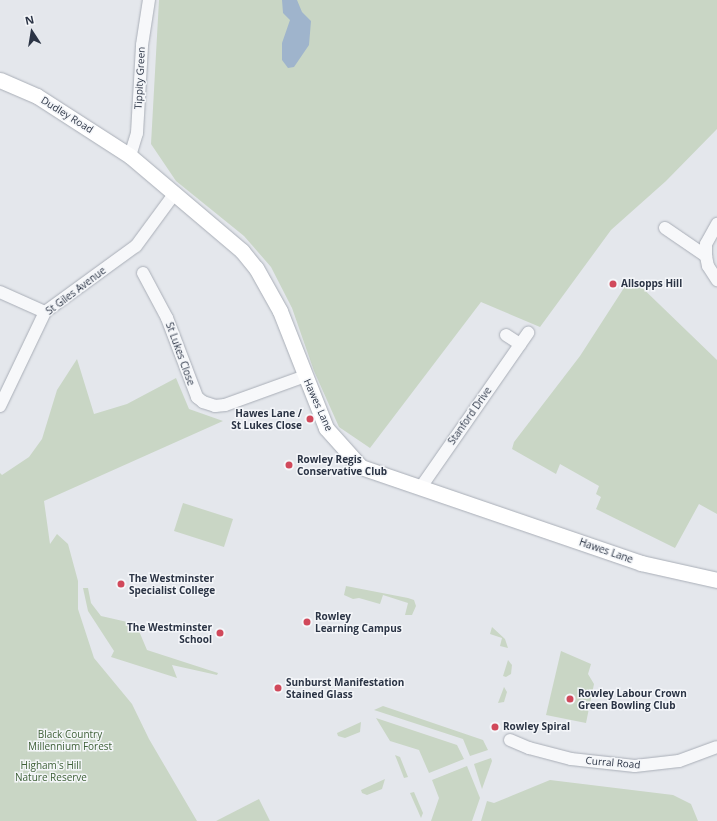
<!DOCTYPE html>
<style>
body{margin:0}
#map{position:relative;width:717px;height:821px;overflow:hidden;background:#e4e7ec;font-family:"Open Sans",sans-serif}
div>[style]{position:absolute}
.green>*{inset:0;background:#c9d6c5}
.water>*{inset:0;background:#9fb4cc}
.roads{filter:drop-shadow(0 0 1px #a9aeb7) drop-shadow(0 0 1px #a9aeb7)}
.minor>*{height:12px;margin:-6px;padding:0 6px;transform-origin:6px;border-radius:6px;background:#f7f8fa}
.major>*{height:15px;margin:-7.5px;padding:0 7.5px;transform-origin:7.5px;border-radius:7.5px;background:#fff}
.dots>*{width:11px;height:11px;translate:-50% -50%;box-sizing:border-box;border:2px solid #f4f6f9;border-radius:50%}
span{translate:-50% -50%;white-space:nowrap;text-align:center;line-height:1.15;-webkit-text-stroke:3px #f4f6f9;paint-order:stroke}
.street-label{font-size:10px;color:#2b3445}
.poi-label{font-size:10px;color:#2b3445;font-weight:700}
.left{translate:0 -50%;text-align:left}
.right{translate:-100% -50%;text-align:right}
.park-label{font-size:10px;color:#3f6138}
.north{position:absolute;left:12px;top:12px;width:40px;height:40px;-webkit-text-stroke:3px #f4f6f9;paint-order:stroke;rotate:348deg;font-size:11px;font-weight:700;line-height:16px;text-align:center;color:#2b3445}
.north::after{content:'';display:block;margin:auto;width:14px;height:18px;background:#2b3445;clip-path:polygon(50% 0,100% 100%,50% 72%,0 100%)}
</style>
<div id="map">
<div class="green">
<div style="clip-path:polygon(159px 0,717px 0,717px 129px,666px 181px,611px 230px,540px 327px,481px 302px,370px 448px,339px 427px,314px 371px,292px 308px,271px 267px,244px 236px,176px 181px,151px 144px)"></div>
<div style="clip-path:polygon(631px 277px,717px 360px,717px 514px,699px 504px,675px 548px,596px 509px,601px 497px,596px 494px,599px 486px,560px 464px,556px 474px,512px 449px,514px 442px,580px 356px)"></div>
<div style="clip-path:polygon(77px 359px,94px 414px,127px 404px,176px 378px,189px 409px,223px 421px,44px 501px,50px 544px,57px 534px,68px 544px,78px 581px,78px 609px,94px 658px,132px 704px,149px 739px,197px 821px,0 821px,0 473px,2px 475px,29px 457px,42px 439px,57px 390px)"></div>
<div style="clip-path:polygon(183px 503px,233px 519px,224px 547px,174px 531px)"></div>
<div style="clip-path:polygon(346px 586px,408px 598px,414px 600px,416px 606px,412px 615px,405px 615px,408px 603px,383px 595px,380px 604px,359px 598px,353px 599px,344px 595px)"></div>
<div style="clip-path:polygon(83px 588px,88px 588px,91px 603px,101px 616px,136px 624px,147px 650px,218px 673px,217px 675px,172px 665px,177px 678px,111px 657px,114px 651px,88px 611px)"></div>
<div style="clip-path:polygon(492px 627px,505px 639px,508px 648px,500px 646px,502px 638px,490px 634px)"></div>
<div style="clip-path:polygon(561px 651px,591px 664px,588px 674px,594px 684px,586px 723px,546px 715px)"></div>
<div style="clip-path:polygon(508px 660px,512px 665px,511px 674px,506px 677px,503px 676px)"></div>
<div style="clip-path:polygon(504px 687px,507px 692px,504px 702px,498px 703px)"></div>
<div style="clip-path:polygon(383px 706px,483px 740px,488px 750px,470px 756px,463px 739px,374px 710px)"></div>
<div style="clip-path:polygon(376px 718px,457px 745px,464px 759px,429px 773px,419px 750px,390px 741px)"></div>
<div style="clip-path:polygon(361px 722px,360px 732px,345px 738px,338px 736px,337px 733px)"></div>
<div style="clip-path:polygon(395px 755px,400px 757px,408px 777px,404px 778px)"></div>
<div style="clip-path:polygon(491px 758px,492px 761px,482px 789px,474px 764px)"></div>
<div style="clip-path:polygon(467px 766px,480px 798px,472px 821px,431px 821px,439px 798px,432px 780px)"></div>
<div style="clip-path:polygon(385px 779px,382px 789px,367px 795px,362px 793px,361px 790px)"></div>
<div style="clip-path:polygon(550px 780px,673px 795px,691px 804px,698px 821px,481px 821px,487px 801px,494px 803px)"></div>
<div style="clip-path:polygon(414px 792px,423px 813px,421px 818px,410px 793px)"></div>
<div style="clip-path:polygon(259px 799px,270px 821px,216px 821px)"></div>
</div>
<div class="water">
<div style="clip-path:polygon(282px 0,297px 0,302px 12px,311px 21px,309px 45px,294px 67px,288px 68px,282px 60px,282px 43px,290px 20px,283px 13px)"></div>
</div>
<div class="roads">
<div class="minor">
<div style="left:130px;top:156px;width:24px;rotate:-73deg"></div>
<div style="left:137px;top:133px;width:88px;rotate:-86.7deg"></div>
<div style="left:142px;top:45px;width:46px;rotate:-81.2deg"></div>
<div style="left:665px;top:228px;width:50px;rotate:34.3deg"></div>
<div style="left:706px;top:256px;width:10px;rotate:79deg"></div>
<div style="left:708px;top:266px;width:17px;rotate:57deg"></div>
<div style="left:706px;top:256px;width:12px;rotate:-90deg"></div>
<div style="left:706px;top:244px;width:23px;rotate:-61deg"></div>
<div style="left:143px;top:273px;width:51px;rotate:61.9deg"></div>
<div style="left:167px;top:318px;width:85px;rotate:69.2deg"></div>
<div style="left:197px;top:397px;width:8px;rotate:40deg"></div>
<div style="left:203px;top:402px;width:13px;rotate:18deg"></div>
<div style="left:215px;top:406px;width:10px;rotate:-6deg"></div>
<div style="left:225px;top:405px;width:85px;rotate:-19.9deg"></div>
<div style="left:0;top:292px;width:49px;rotate:24deg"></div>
<div style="left:506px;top:335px;width:17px;rotate:33deg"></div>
<div style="left:0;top:406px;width:104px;rotate:-64.4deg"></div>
<div style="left:45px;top:312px;width:112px;rotate:-36deg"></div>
<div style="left:136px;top:246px;width:66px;rotate:-53.7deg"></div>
<div style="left:421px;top:487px;width:188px;rotate:-55.2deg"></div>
<div style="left:510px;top:740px;width:21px;rotate:23deg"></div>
<div style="left:529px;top:748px;width:43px;rotate:14.7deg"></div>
<div style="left:571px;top:759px;width:64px;rotate:6.2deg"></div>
<div style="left:635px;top:766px;width:44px;rotate:-6.5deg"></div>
<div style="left:679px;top:761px;width:40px;rotate:-20.2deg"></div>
</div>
<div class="major">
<div style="left:0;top:80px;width:40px;rotate:23.4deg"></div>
<div style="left:37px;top:96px;width:111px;rotate:32.8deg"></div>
<div style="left:130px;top:156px;width:147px;rotate:40.3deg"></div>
<div style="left:242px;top:251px;width:22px;rotate:51deg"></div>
<div style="left:256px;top:268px;width:49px;rotate:60.8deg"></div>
<div style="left:280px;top:311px;width:126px;rotate:68.5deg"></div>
<div style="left:326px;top:428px;width:52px;rotate:48.1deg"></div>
<div style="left:361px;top:467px;width:296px;rotate:18.9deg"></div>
<div style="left:641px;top:563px;width:78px;rotate:12.6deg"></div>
</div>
</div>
<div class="dots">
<div style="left:613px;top:284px;background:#d1495b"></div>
<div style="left:310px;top:419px;background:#d1495b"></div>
<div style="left:289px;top:465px;background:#d1495b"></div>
<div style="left:121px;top:584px;background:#d1495b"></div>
<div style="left:307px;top:622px;background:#d1495b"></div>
<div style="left:220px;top:633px;background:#d1495b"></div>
<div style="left:278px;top:688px;background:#d1495b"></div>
<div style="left:570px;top:699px;background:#d1495b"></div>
<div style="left:495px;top:727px;background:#d1495b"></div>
</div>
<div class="street-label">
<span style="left:140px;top:78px;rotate:-87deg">Tippity Green</span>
<span style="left:67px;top:115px;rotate:32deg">Dudley Road</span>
<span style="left:76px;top:291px;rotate:-37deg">St Giles Avenue</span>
<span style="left:180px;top:354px;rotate:70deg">St Lukes Close</span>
<span style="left:318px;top:405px;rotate:66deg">Hawes Lane</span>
<span style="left:470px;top:416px;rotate:-55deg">Stanford Drive</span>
<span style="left:606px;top:551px;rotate:19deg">Hawes Lane</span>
<span style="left:613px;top:763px;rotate:5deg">Curral Road</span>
</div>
<div class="poi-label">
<span class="left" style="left:621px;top:284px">Allsopps Hill</span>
<span class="right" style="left:302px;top:419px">Hawes Lane /<br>St Lukes Close</span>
<span class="left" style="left:297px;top:465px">Rowley Regis<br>Conservative Club</span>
<span class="left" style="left:129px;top:584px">The Westminster<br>Specialist College</span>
<span class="left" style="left:315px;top:622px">Rowley<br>Learning Campus</span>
<span class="right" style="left:212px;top:633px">The Westminster<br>School</span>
<span class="left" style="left:286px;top:688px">Sunburst Manifestation<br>Stained Glass</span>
<span class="left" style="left:578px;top:699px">Rowley Labour Crown<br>Green Bowling Club</span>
<span class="left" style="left:503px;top:727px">Rowley Spiral</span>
</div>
<div class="park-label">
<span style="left:70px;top:740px">Black Country<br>Millennium Forest</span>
<span style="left:51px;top:771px">Higham's Hill<br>Nature Reserve</span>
</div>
<div class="north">N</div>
</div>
